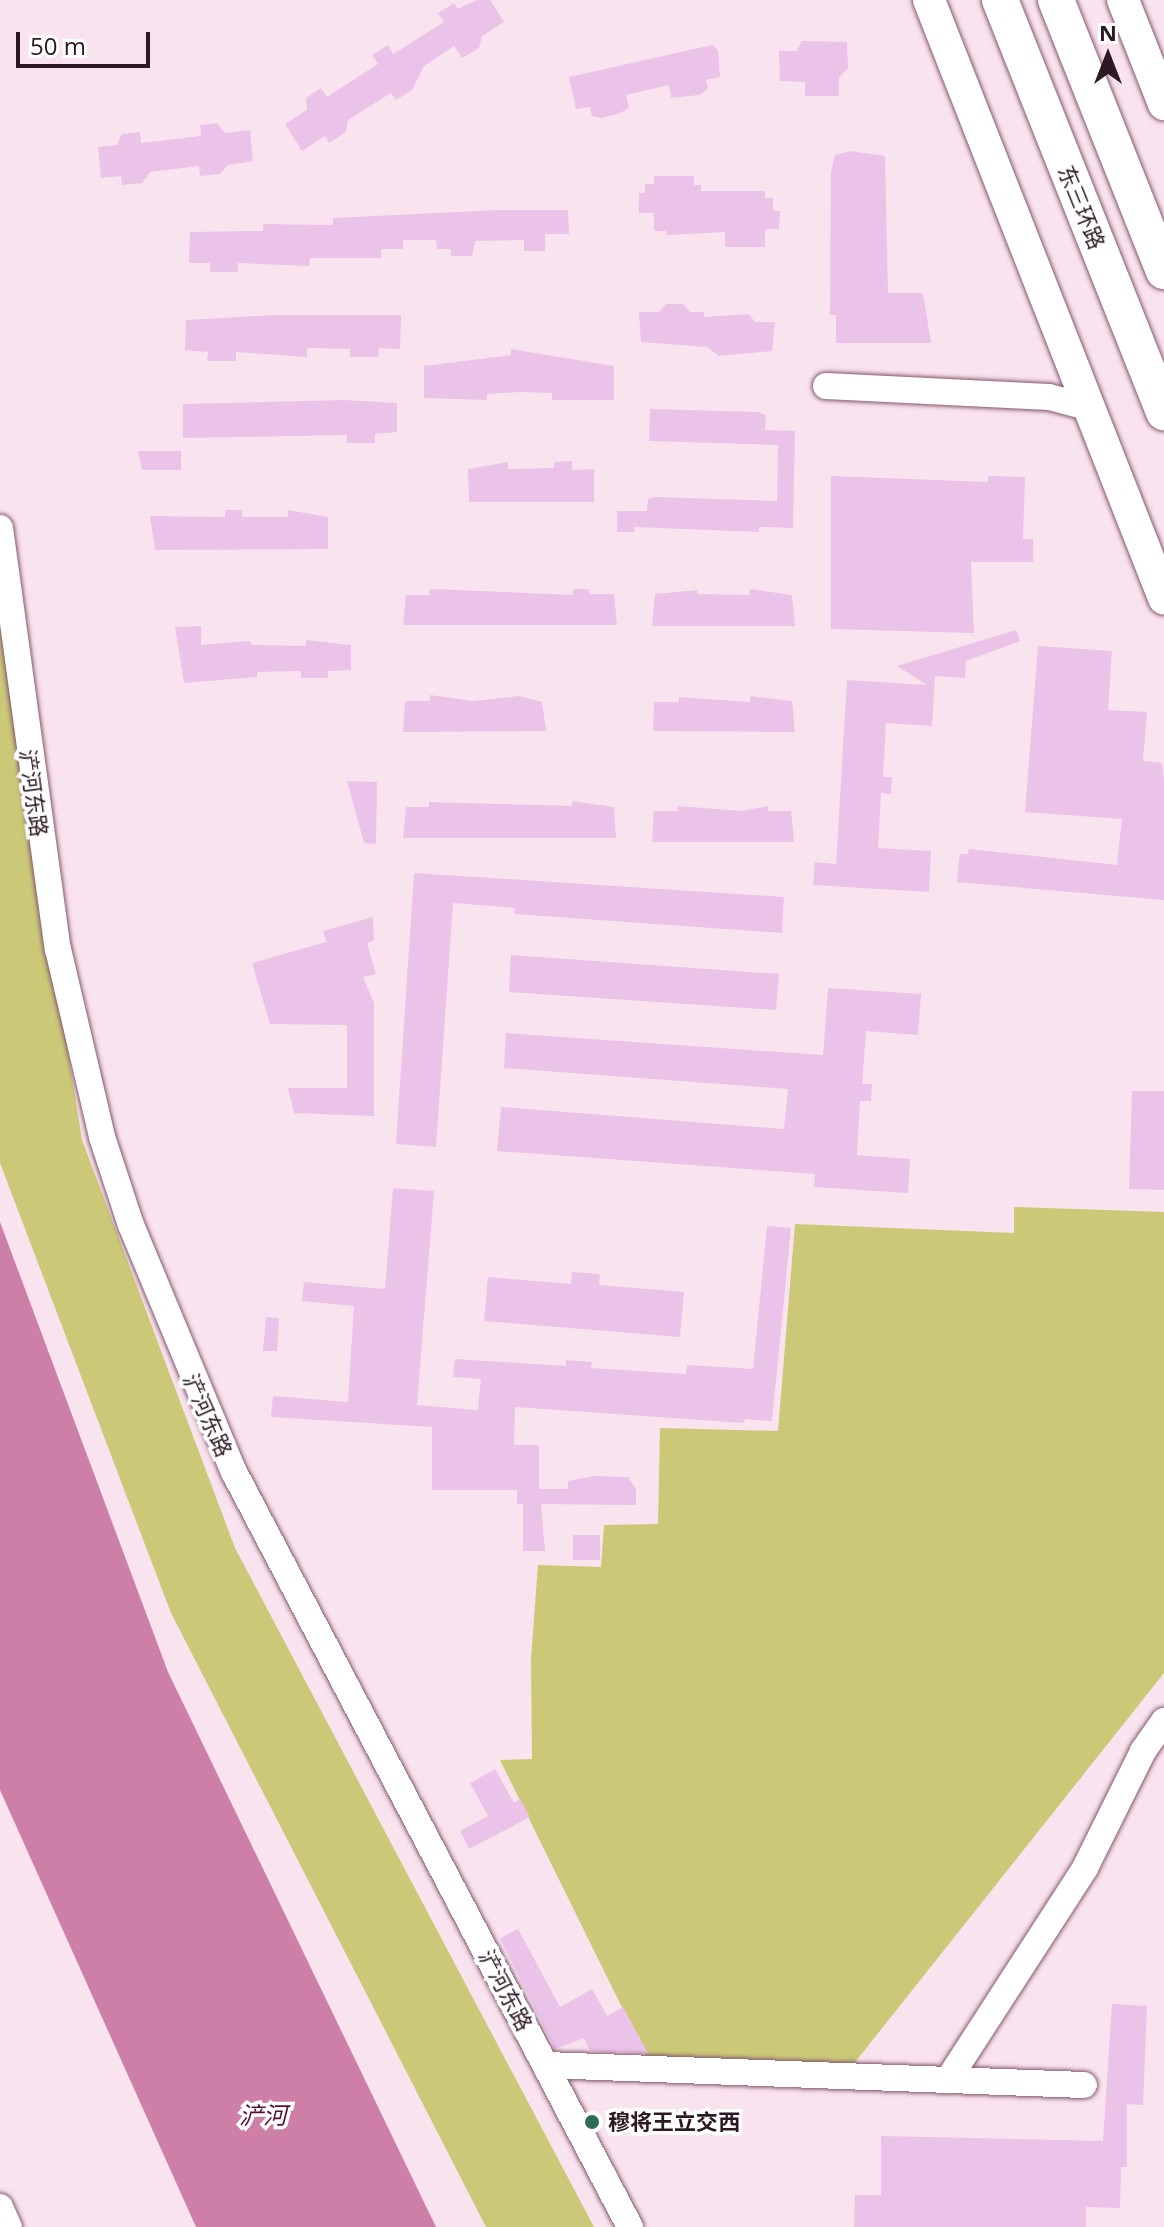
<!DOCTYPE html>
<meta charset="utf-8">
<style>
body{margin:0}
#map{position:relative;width:1164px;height:2227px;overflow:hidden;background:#f9e3ee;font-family:"Open Sans","Noto Sans SC",sans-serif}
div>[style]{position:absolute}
.green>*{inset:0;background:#cbc977}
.water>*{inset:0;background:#cd7fa8}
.building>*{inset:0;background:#ebc3e9}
.roads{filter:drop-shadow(0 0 2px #85576e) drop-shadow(0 0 2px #85576e)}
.minor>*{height:26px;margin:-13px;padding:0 13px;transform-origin:13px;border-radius:13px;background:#fff}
.major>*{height:32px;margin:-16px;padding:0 16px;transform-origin:16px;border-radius:16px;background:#fff}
.highway>*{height:36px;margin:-18px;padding:0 18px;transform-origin:18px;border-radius:18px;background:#fff}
.dots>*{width:22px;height:22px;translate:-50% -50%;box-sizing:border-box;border:4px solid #fff;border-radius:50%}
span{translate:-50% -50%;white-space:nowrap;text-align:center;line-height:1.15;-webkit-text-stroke:7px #fff;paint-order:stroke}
.street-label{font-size:22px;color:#2c1923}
.poi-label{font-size:22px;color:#2c1923;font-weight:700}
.left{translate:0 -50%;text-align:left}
.water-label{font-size:24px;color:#540d39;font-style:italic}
.north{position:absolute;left:1068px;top:16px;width:80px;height:80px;-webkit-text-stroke:6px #fff;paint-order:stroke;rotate:0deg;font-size:22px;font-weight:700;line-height:32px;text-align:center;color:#2c1923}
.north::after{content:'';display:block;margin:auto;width:28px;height:36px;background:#2c1923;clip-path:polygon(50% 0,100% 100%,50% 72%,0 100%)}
.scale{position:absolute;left:16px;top:32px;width:134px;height:36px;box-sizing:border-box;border:4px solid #2c1923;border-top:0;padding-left:10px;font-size:24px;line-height:28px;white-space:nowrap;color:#2c1923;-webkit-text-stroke:6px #fff;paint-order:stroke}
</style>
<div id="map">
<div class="green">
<div style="clip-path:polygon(0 623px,82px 1140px,235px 1548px,594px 2227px,486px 2227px,171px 1613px,0 1163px)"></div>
<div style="clip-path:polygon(1014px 1207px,1164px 1212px,1164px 1673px,852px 2066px,646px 2056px,500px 1760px,532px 1759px,531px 1659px,538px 1565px,601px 1567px,604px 1525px,658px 1524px,660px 1428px,778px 1431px,795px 1224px,1014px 1233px)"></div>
</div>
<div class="water">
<div style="clip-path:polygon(0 1222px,168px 1672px,436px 2227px,196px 2227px,0 1790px)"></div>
</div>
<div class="building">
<div style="clip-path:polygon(477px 0,490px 0,504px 22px,482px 36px,479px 48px,462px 58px,454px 46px,424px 66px,412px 90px,396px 100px,391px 93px,348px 120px,346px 132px,329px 143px,325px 136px,302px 151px,285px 124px,307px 110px,306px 98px,321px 88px,327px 97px,378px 64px,372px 55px,388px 45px,393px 54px,444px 22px,438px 13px,454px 3px,458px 9px)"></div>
<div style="clip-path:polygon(802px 41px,847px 42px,848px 68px,839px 78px,839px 96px,805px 96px,805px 82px,780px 81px,779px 51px,797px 51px)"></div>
<div style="clip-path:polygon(712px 45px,718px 50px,720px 77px,706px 80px,708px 89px,699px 95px,671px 98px,669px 85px,626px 95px,629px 108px,620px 113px,602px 118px,592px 116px,590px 107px,576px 109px,569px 77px)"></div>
<div style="clip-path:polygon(217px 123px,225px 133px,250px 130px,253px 161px,228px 165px,220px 174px,200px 176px,199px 166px,150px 172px,142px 183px,122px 185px,121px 176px,101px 178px,98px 147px,117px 145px,122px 134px,140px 132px,141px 143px,201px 136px,200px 125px)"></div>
<div style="clip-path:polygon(850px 151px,885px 156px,888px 293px,923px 293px,931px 343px,836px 343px,836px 315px,830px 315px,831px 172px,835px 155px)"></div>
<div style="clip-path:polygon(654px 176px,694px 176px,694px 185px,701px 185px,701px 191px,765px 191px,765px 198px,773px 198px,773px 211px,780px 211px,779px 229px,765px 229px,765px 247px,725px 247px,725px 232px,666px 235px,666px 231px,654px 231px,654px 213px,639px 213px,639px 193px,645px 193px,645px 184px,654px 184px)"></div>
<div style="clip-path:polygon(500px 210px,568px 210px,569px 234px,545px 234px,545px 251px,524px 251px,524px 240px,475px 241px,472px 256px,451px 256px,451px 249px,437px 249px,436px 240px,403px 240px,403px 249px,381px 249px,381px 258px,310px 258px,309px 266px,238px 263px,238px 272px,210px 272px,210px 263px,189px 263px,190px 232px,263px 231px,263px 224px,333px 225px,333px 218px)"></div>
<div style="clip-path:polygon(666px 304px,683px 304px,690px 312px,704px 312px,704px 317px,749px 314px,755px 322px,775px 322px,772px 351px,719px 356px,707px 347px,641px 342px,639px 312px,659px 312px)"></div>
<div style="clip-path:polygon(276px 315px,401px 315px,400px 349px,379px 348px,378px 357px,350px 357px,350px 349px,307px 348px,307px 357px,236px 352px,236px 361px,207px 361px,208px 352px,185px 350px,186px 320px)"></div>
<div style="clip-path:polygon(511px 349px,614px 366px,614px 400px,552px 400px,552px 393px,519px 392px,487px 394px,487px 400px,424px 398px,424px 366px,511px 355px)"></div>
<div style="clip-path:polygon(344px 400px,397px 403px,397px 432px,375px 434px,375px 443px,347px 443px,347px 435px,183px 438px,183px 404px)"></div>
<div style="clip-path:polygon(650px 409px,758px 412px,766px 415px,765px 430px,795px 431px,793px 528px,759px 527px,759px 532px,634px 527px,635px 532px,617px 532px,617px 511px,647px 511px,648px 499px,656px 497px,777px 501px,778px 445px,649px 441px)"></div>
<div style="clip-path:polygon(138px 451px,181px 451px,181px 470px,142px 470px)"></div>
<div style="clip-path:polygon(572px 461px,572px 470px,594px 469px,594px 502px,469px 502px,468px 469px,508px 462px,508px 469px,554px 468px,554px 462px)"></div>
<div style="clip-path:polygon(831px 476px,988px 482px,988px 476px,1025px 477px,1023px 539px,1033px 539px,1033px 562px,971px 562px,974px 633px,831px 629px)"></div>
<div style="clip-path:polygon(225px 510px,242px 510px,242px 517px,288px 517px,288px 510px,328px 517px,328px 549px,155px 550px,150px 516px,225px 517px)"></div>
<div style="clip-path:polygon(430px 589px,573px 595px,573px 589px,588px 589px,590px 594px,614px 594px,617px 625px,403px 625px,406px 595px,430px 595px)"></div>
<div style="clip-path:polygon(750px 589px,792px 595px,795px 626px,652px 626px,655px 594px,697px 590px,697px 594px,750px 595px)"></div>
<div style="clip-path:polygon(201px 626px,201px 645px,249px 641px,252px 645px,306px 646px,306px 640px,351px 645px,351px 670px,328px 671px,328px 678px,301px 678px,301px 671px,257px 672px,257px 677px,184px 683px,175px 627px)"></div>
<div style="clip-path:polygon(1016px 630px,1020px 641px,966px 661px,965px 678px,935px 676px,932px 726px,886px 723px,883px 777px,892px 777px,891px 794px,881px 793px,878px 848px,931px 851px,929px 892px,813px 885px,815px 862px,836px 864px,847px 680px,927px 685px,897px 666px)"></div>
<div style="clip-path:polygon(1038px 646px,1112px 651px,1108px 710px,1147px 712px,1143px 761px,1162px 763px,1164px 781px,1164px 900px,957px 882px,960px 854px,968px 854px,969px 849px,1117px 865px,1122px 819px,1025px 812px)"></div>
<div style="clip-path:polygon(430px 695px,473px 701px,519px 696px,542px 702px,546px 731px,403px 732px,405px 701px,430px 701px)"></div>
<div style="clip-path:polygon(750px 696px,792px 701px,795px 732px,653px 731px,654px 702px,679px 702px,679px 697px,750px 702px)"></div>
<div style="clip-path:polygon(347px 781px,377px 782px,376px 844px,364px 843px)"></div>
<div style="clip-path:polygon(572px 801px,614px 807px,616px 838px,403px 838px,406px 807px,429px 807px,429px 802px,572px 806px)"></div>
<div style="clip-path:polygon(678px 806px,741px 811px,768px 806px,768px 811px,791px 811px,794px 842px,652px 842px,654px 811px,678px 811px)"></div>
<div style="clip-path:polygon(414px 873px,784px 897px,782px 933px,514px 914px,515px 908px,453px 903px,436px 1147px,396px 1144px)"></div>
<div style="clip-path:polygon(373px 917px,374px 940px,367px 943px,376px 974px,363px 977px,374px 1003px,374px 1116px,294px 1113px,288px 1088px,347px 1088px,347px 1025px,270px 1024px,252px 963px,326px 942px,323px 931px)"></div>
<div style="clip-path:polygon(511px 955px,779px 974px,776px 1010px,509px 992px)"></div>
<div style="clip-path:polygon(828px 988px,921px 994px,918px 1035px,866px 1031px,862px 1084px,872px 1084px,871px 1101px,860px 1101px,857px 1155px,910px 1159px,908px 1193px,814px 1187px,815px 1174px,497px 1151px,501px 1107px,784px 1129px,788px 1089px,504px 1068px,506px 1033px,823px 1055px)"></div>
<div style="clip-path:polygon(1132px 1091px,1164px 1091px,1164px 1190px,1129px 1189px)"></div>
<div style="clip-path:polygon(393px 1188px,434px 1191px,417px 1405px,478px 1410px,481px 1379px,453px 1377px,455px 1359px,566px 1366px,566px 1360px,592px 1362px,591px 1368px,686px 1374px,687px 1365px,753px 1369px,767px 1226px,791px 1228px,772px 1421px,745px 1419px,744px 1423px,515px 1407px,514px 1445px,539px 1445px,539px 1489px,568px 1489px,568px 1481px,594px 1476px,628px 1477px,636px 1489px,636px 1505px,541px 1504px,545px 1551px,523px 1551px,523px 1504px,517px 1504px,517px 1490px,432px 1490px,432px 1427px,271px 1417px,273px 1396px,348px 1402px,354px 1306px,302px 1301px,304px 1282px,385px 1289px)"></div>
<div style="clip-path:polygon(572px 1272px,600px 1274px,599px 1285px,684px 1292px,680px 1337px,484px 1321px,488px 1277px,571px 1284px)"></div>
<div style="clip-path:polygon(266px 1317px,279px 1318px,277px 1351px,263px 1351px)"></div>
<div style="clip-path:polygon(573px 1535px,600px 1535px,600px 1560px,573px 1560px)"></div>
<div style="clip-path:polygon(495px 1769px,514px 1803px,520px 1799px,530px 1817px,469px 1849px,460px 1831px,488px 1816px,470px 1783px)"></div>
<div style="clip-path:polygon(518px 1929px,560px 2007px,592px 1989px,607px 2016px,623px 2007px,648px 2053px,590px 2051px,584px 2038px,555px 2049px,500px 1938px)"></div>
<div style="clip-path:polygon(1112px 2004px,1147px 2006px,1143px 2105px,1127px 2104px,1127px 2167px,1121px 2167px,1120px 2208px,1086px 2207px,1086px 2227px,854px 2227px,855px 2195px,881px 2195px,881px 2136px,1103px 2141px)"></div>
</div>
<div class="roads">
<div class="minor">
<div style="left:826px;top:386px;width:223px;rotate:2.8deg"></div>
<div style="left:1049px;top:397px;width:43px;rotate:14.7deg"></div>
<div style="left:0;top:528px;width:425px;rotate:82.2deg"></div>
<div style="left:58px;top:949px;width:193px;rotate:76.8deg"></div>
<div style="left:102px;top:1137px;width:93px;rotate:71.8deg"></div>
<div style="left:131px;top:1225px;width:268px;rotate:67.4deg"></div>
<div style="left:234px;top:1472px;width:853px;rotate:62.32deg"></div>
<div style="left:546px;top:2065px;width:538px;rotate:2.13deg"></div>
<div style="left:948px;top:2080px;width:252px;rotate:-57.1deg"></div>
<div style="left:1085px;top:1868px;width:131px;rotate:-63.6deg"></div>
<div style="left:1143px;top:1751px;width:37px;rotate:-55deg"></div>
<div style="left:0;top:2207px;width:22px;rotate:66deg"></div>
</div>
<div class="major">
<div style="left:929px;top:0;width:643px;rotate:68.55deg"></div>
<div style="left:1123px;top:0;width:112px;rotate:68.5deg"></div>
</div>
<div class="highway">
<div style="left:1000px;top:0;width:444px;rotate:68.3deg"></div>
<div style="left:1056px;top:0;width:292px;rotate:68.3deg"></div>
</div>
</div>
<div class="dots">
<div style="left:592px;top:2122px;background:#306c57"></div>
</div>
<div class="street-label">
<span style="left:1082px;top:207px;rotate:68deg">东三环路</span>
<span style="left:34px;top:793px;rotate:82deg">浐河东路</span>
<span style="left:208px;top:1415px;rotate:66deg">浐河东路</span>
<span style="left:506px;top:1990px;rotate:62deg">浐河东路</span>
</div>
<div class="poi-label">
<span class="left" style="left:608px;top:2122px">穆将王立交西</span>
</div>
<div class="water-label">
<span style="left:263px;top:2115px">浐河</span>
</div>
<div class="north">N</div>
<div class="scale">50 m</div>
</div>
